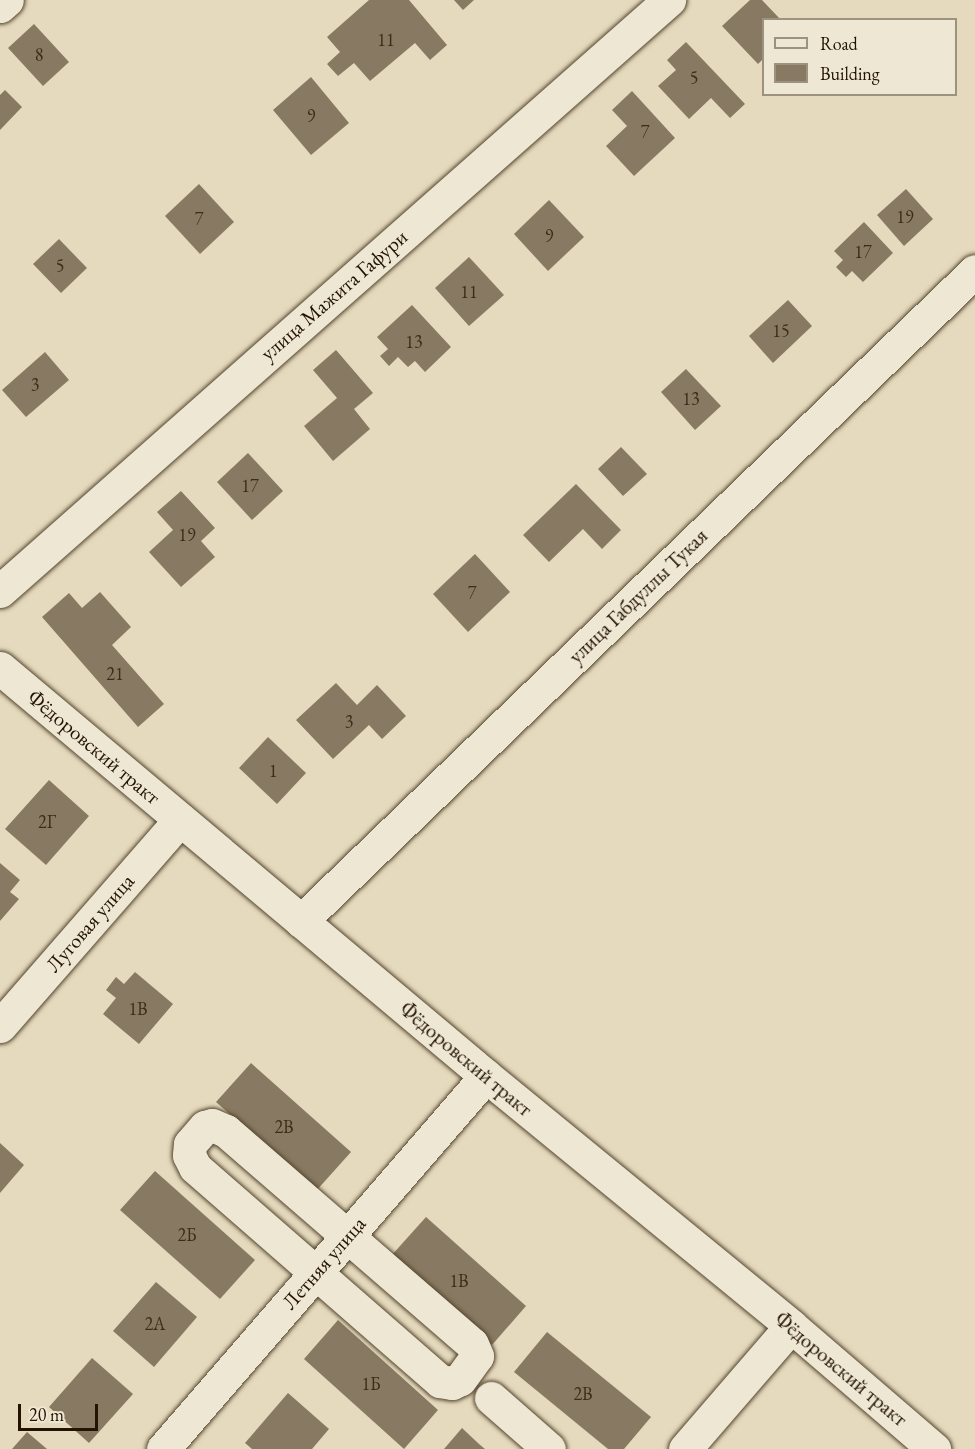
<!DOCTYPE html>
<meta charset="utf-8">
<style>
body{margin:0}
#map{position:relative;width:975px;height:1449px;overflow:hidden;background:#e5dabd;font-family:"EB Garamond",serif}
div>[style]{position:absolute}
.building>*{inset:0;background:#887a62}
.roads{filter:drop-shadow(0 0 2px #54452f) drop-shadow(0 0 2px #54452f)}
.minor>*{height:33px;margin:-16.5px;padding:0 16.5px;transform-origin:16.5px;border-radius:16.5px;background:#eee7d4}
span{translate:-50% -50%;white-space:nowrap;text-align:center;line-height:1.15;-webkit-text-stroke:4.5px #eee7d4;paint-order:stroke}
.number-label{font-size:18px;color:#3c2d18}
.number-label span{-webkit-text-stroke-width:0}
.street-label{font-size:21px;color:#231300}
.legend{position:absolute;left:762px;top:18px;width:195px;height:78px;box-sizing:border-box;background:#eee7d4;border:2px solid #9d927f;margin:0;padding:8px 10px;list-style:none;font-size:18px;color:#231300}
.legend li{display:flex;align-items:center;gap:12px;height:30px}
.legend b{width:30px;border:2px solid #9d927f}
.scale{position:absolute;left:18px;top:1404px;width:80px;height:27px;box-sizing:border-box;border:3px solid #231300;border-top:0;padding-left:8px;font-size:18px;line-height:21px;white-space:nowrap;color:#231300;-webkit-text-stroke:4px #eee7d4;paint-order:stroke}
</style>
<div id="map">
<div class="building">
<div style="clip-path:polygon(369px 0,409px 0,447px 45px,430px 60px,415px 43px,370px 81px,354px 63px,338px 76px,327px 64px,340px 52px,327px 37px)"></div>
<div style="clip-path:polygon(454px 0,474px 0,463px 10px)"></div>
<div style="clip-path:polygon(750px 0,762px 0,781px 20px,764px 20px,764px 58px,758px 64px,722px 26px)"></div>
<div style="clip-path:polygon(34px 24px,69px 62px,43px 86px,8px 48px)"></div>
<div style="clip-path:polygon(686px 42px,745px 104px,730px 118px,711px 98px,689px 119px,658px 86px,676px 70px,667px 60px)"></div>
<div style="clip-path:polygon(311px 77px,349px 123px,311px 155px,273px 110px)"></div>
<div style="clip-path:polygon(5px 90px,22px 107px,0 130px,0 95px)"></div>
<div style="clip-path:polygon(632px 91px,675px 138px,634px 176px,606px 146px,627px 126px,612px 110px)"></div>
<div style="clip-path:polygon(199px 184px,234px 222px,200px 254px,165px 216px)"></div>
<div style="clip-path:polygon(906px 189px,933px 219px,904px 246px,877px 215px)"></div>
<div style="clip-path:polygon(549px 200px,584px 237px,548px 271px,514px 234px)"></div>
<div style="clip-path:polygon(864px 222px,893px 253px,863px 282px,852px 271px,846px 277px,836px 267px,843px 260px,834px 251px)"></div>
<div style="clip-path:polygon(59px 239px,87px 268px,61px 293px,33px 264px)"></div>
<div style="clip-path:polygon(469px 257px,504px 295px,469px 326px,435px 288px)"></div>
<div style="clip-path:polygon(788px 300px,812px 326px,773px 363px,749px 336px)"></div>
<div style="clip-path:polygon(412px 305px,451px 347px,425px 372px,415px 361px,408px 367px,398px 357px,389px 366px,380px 356px,388px 349px,377px 337px)"></div>
<div style="clip-path:polygon(336px 350px,373px 393px,354px 409px,370px 429px,333px 461px,304px 426px,337px 398px,313px 370px)"></div>
<div style="clip-path:polygon(45px 352px,69px 380px,26px 417px,2px 390px)"></div>
<div style="clip-path:polygon(686px 369px,721px 406px,695px 430px,661px 392px)"></div>
<div style="clip-path:polygon(621px 447px,647px 474px,623px 496px,598px 469px)"></div>
<div style="clip-path:polygon(248px 453px,283px 491px,252px 520px,217px 482px)"></div>
<div style="clip-path:polygon(576px 484px,621px 530px,602px 549px,583px 529px,549px 562px,523px 535px)"></div>
<div style="clip-path:polygon(181px 491px,215px 528px,201px 541px,215px 557px,181px 587px,149px 552px,173px 530px,157px 512px)"></div>
<div style="clip-path:polygon(475px 554px,510px 592px,468px 632px,433px 594px)"></div>
<div style="clip-path:polygon(100px 592px,131px 627px,112px 645px,164px 704px,138px 727px,42px 617px,69px 593px,82px 608px)"></div>
<div style="clip-path:polygon(336px 683px,357px 705px,377px 685px,406px 716px,382px 739px,369px 725px,333px 759px,296px 720px)"></div>
<div style="clip-path:polygon(268px 737px,306px 773px,277px 804px,239px 768px)"></div>
<div style="clip-path:polygon(49px 780px,89px 816px,46px 865px,5px 829px)"></div>
<div style="clip-path:polygon(0 863px,20px 880px,10px 892px,19px 899px,0 921px)"></div>
<div style="clip-path:polygon(135px 972px,173px 1004px,139px 1044px,103px 1014px,116px 998px,106px 990px,116px 977px,124px 984px)"></div>
<div style="clip-path:polygon(251px 1063px,351px 1152px,316px 1191px,216px 1102px)"></div>
<div style="clip-path:polygon(0 1143px,24px 1165px,0 1193px)"></div>
<div style="clip-path:polygon(155px 1171px,255px 1260px,220px 1299px,120px 1210px)"></div>
<div style="clip-path:polygon(426px 1217px,526px 1306px,492px 1345px,391px 1256px)"></div>
<div style="clip-path:polygon(156px 1282px,197px 1317px,154px 1367px,113px 1331px)"></div>
<div style="clip-path:polygon(338px 1320px,438px 1410px,404px 1449px,304px 1359px)"></div>
<div style="clip-path:polygon(547px 1332px,651px 1417px,624px 1449px,608px 1449px,514px 1372px)"></div>
<div style="clip-path:polygon(92px 1358px,133px 1394px,89px 1443px,49px 1407px)"></div>
<div style="clip-path:polygon(288px 1393px,329px 1429px,312px 1449px,252px 1449px,245px 1443px)"></div>
<div style="clip-path:polygon(462px 1428px,479px 1444px,485px 1449px,444px 1449px)"></div>
<div style="clip-path:polygon(27px 1432px,47px 1449px,12px 1449px)"></div>
</div>
<div class="roads">
<div class="minor">
<div style="left:0;top:6px;width:9px;rotate:-41deg"></div>
<div style="left:0;top:591px;width:893px;rotate:-41.46deg"></div>
<div style="left:0;top:668px;width:635px;rotate:40.01deg"></div>
<div style="left:486px;top:1076px;width:394px;rotate:39.3deg"></div>
<div style="left:791px;top:1326px;width:189px;rotate:40.7deg"></div>
<div style="left:301px;top:921px;width:936px;rotate:-43.96deg"></div>
<div style="left:0;top:1026px;width:274px;rotate:-48.9deg"></div>
<div style="left:212px;top:1125px;width:15px;rotate:23deg"></div>
<div style="left:226px;top:1131px;width:325px;rotate:40.9deg"></div>
<div style="left:472px;top:1344px;width:13px;rotate:67deg"></div>
<div style="left:477px;top:1356px;width:29px;rotate:126deg"></div>
<div style="left:460px;top:1379px;width:9px;rotate:153deg"></div>
<div style="left:452px;top:1383px;width:12px;rotate:-171deg"></div>
<div style="left:440px;top:1381px;width:325px;rotate:-138.9deg"></div>
<div style="left:195px;top:1167px;width:13px;rotate:-117deg"></div>
<div style="left:189px;top:1155px;width:11px;rotate:-85deg"></div>
<div style="left:190px;top:1144px;width:23px;rotate:-49deg"></div>
<div style="left:205px;top:1127px;width:7px;rotate:-16deg"></div>
<div style="left:491px;top:1398px;width:77px;rotate:41.3deg"></div>
<div style="left:163px;top:1449px;width:493px;rotate:-49.1deg"></div>
<div style="left:685px;top:1449px;width:162px;rotate:-49.2deg"></div>
</div>
</div>
<div class="number-label">
<span style="left:386px;top:40px">11</span>
<span style="left:39px;top:55px">8</span>
<span style="left:694px;top:78px">5</span>
<span style="left:311px;top:116px">9</span>
<span style="left:645px;top:132px">7</span>
<span style="left:905px;top:217px">19</span>
<span style="left:199px;top:219px">7</span>
<span style="left:549px;top:236px">9</span>
<span style="left:863px;top:252px">17</span>
<span style="left:60px;top:266px">5</span>
<span style="left:469px;top:292px">11</span>
<span style="left:781px;top:331px">15</span>
<span style="left:414px;top:342px">13</span>
<span style="left:35px;top:385px">3</span>
<span style="left:691px;top:399px">13</span>
<span style="left:250px;top:486px">17</span>
<span style="left:187px;top:535px">19</span>
<span style="left:472px;top:593px">7</span>
<span style="left:115px;top:674px">21</span>
<span style="left:349px;top:722px">3</span>
<span style="left:273px;top:771px">1</span>
<span style="left:47px;top:822px">2Г</span>
<span style="left:138px;top:1009px">1В</span>
<span style="left:284px;top:1127px">2В</span>
<span style="left:187px;top:1235px">2Б</span>
<span style="left:459px;top:1281px">1В</span>
<span style="left:155px;top:1324px">2А</span>
<span style="left:371px;top:1384px">1Б</span>
<span style="left:583px;top:1394px">2В</span>
</div>
<div class="street-label">
<span style="left:334px;top:295px;rotate:-41deg">улица Мажита Гафури</span>
<span style="left:638px;top:596px;rotate:-44deg">улица Габдуллы Тукая</span>
<span style="left:94px;top:747px;rotate:40deg">Фёдоровский тракт</span>
<span style="left:90px;top:923px;rotate:-49deg">Луговая улица</span>
<span style="left:466px;top:1059px;rotate:40deg">Фёдоровский тракт</span>
<span style="left:324px;top:1263px;rotate:-49deg">Летняя улица</span>
<span style="left:841px;top:1369px;rotate:40deg">Фёдоровский тракт</span>
</div>
<ul class="legend">
<li><b style="height:8px;background:#eee7d4"></b>Road</li>
<li><b style="height:16px;background:#887a62"></b>Building</li>
</ul>
<div class="scale">20 m</div>
</div>
